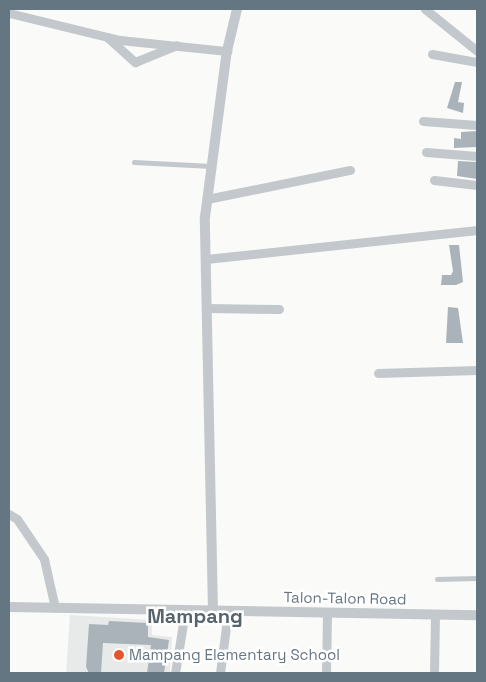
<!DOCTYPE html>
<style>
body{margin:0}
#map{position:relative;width:486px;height:682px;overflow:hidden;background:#fafaf8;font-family:"Space Grotesk",sans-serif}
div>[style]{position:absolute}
.built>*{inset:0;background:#e8e9e9}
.building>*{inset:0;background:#aab3b9}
.service>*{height:4.5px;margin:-2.25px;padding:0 2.25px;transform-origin:2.25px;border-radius:2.25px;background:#c3c8cc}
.minor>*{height:9px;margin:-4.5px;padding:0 4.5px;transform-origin:4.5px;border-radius:4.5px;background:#c3c8cc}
.tertiary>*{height:10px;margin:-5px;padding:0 5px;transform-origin:5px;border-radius:5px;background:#c3c8cc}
.dots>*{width:14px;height:14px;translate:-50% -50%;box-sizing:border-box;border:2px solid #fff;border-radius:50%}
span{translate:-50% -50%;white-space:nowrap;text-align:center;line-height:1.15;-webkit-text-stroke:5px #fff;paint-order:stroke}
.street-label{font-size:15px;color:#657683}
.poi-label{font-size:15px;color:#657683}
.left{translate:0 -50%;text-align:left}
.district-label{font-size:20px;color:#57646e;font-weight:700}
.frame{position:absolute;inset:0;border:10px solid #657683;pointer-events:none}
</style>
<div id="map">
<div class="built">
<div style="clip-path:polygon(70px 615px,152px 620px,152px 635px,172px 637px,170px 673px,66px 673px)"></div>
</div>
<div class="building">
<div style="clip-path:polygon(455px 82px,462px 82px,458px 102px,464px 103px,463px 113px,447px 108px)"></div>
<div style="clip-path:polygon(477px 131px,477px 147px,454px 148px,454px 138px,461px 139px,461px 132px)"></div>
<div style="clip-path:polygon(458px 161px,477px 162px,477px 179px,457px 176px)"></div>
<div style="clip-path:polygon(449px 245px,459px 245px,463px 282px,456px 285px,441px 285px,442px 275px,451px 275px,453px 271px)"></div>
<div style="clip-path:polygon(448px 307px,458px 308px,463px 343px,446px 343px)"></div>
<div style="clip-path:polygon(109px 621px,148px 623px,148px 637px,169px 640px,164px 673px,147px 673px,151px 645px,103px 643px,101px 673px,89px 673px,86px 667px,89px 624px,108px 625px)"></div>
</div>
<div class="service">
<div style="left:134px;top:162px;width:77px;rotate:3deg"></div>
<div style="left:437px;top:579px;width:40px;rotate:-1.4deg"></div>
</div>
<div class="minor">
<div style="left:425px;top:9px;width:67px;rotate:38.9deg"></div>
<div style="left:9px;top:13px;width:114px;rotate:13.7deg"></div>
<div style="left:120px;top:40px;width:108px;rotate:5.9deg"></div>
<div style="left:107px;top:37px;width:38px;rotate:42deg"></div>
<div style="left:135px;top:62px;width:45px;rotate:-22deg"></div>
<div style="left:432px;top:54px;width:46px;rotate:10.1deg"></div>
<div style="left:423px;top:121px;width:54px;rotate:4.2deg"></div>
<div style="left:426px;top:152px;width:51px;rotate:4.5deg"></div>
<div style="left:434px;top:180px;width:43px;rotate:6.6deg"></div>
<div style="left:207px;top:199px;width:146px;rotate:-11.5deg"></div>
<div style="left:206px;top:259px;width:273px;rotate:-6.1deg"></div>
<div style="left:207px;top:308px;width:72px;rotate:0.8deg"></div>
<div style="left:378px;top:373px;width:99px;rotate:-1.7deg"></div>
<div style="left:9px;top:514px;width:9px;rotate:32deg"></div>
<div style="left:17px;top:519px;width:48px;rotate:56deg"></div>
<div style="left:44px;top:559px;width:50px;rotate:77.3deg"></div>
<div style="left:175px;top:673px;width:63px;rotate:-80.8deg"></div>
<div style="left:220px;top:673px;width:63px;rotate:-82.6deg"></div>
<div style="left:326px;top:673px;width:60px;rotate:-89deg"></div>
<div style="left:434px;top:673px;width:58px;rotate:-89deg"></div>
</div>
<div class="tertiary">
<div style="left:9px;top:607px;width:468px;rotate:1deg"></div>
<div style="left:213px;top:611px;width:394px;rotate:-91.2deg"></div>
<div style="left:205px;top:217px;width:167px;rotate:-82.5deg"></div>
<div style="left:227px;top:51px;width:43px;rotate:-76.6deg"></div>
</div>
<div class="dots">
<div style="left:119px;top:655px;background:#e4572e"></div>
</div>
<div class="street-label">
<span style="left:345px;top:598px;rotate:1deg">Talon-Talon Road</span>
</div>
<div class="poi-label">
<span class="left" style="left:129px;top:655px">Mampang Elementary School</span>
</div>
<div class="district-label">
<span style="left:195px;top:616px">Mampang</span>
</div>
<div class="frame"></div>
</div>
